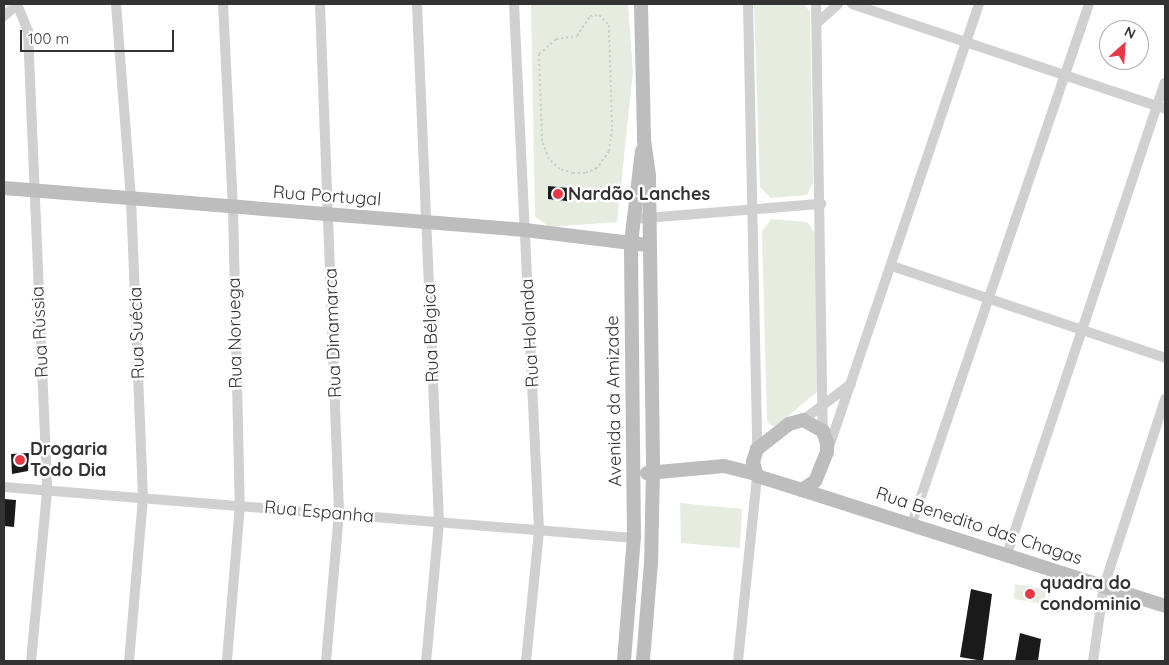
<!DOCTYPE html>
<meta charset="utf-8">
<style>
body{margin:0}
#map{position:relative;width:1169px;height:665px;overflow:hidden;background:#fff;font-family:Quicksand,sans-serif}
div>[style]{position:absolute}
.green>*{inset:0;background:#e6ecdf}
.building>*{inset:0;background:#1a1a1a}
.path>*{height:2px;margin-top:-1px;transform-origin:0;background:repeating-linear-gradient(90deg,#cdcdcd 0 2.5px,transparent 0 5px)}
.street>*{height:10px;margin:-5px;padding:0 5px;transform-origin:5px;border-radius:5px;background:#d0d0d0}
.secondary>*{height:14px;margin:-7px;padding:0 7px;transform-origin:7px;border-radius:7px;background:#bdbdbd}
.dots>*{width:14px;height:14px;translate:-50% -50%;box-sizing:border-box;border:2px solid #fff;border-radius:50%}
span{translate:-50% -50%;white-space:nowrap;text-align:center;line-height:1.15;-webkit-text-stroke:5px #fff;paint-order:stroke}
.poi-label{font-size:18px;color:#333;font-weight:700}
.left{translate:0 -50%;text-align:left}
.street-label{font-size:18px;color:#333}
.frame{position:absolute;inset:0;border:5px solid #333;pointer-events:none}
.north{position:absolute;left:1099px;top:20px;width:50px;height:50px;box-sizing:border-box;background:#fff;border:1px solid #adadad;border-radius:50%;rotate:26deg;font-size:14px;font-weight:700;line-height:20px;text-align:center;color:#333}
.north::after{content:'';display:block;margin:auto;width:18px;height:22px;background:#e63946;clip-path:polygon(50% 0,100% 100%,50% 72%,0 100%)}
.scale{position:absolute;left:20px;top:30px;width:154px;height:22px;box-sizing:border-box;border:2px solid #333;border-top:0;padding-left:6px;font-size:15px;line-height:18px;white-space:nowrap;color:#333;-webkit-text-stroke:4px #fff;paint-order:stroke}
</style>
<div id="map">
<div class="green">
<div style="clip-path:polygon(531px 4px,628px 4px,633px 72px,617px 222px,550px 227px,535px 217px)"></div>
<div style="clip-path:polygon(754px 4px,804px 4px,810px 12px,813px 183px,807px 195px,771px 198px,760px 187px)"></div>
<div style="clip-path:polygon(771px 219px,807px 222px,816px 234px,818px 391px,776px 426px,772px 426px,767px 422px,762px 231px)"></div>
<div style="clip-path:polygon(680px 503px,742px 509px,740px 548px,681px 543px)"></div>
<div style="clip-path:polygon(1015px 584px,1046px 589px,1044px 604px,1014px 599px)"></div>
</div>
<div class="building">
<div style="clip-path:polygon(548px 186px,568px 188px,567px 201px,548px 199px)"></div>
<div style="clip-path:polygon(29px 453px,28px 471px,12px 474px,11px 454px)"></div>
<div style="clip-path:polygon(4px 499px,16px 500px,14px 527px,4px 526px)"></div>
<div style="clip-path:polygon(971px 589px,992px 594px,983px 661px,960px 657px)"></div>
<div style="clip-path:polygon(1020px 633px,1041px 639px,1038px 661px,1015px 661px)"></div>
</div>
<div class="path">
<div style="left:599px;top:15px;width:14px;rotate:45deg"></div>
<div style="left:609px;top:25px;width:104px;rotate:88.3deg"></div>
<div style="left:612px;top:129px;width:22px;rotate:98deg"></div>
<div style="left:609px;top:151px;width:21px;rotate:125deg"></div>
<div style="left:597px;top:168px;width:13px;rotate:157deg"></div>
<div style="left:585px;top:173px;width:12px;rotate:180deg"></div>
<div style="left:573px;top:173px;width:14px;rotate:-163deg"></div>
<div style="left:560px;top:169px;width:15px;rotate:-138deg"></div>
<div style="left:549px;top:159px;width:19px;rotate:-111deg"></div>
<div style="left:542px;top:141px;width:87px;rotate:-92deg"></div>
<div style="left:539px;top:54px;width:23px;rotate:-41deg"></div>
<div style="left:556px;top:39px;width:21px;rotate:-8deg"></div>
<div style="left:577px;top:36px;width:24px;rotate:-57deg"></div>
<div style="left:590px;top:16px;width:9px;rotate:-6deg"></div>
</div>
<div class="street">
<div style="left:17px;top:4px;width:29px;rotate:68deg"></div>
<div style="left:28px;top:31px;width:461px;rotate:87.6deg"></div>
<div style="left:47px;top:492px;width:170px;rotate:95.4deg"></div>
<div style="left:116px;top:4px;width:196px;rotate:85.6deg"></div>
<div style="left:131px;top:199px;width:299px;rotate:87.7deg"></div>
<div style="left:143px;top:498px;width:164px;rotate:94.9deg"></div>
<div style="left:223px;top:4px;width:203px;rotate:87.2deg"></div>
<div style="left:233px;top:207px;width:298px;rotate:88.7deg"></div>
<div style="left:240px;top:505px;width:157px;rotate:94.8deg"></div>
<div style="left:320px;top:4px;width:509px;rotate:87.86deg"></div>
<div style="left:339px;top:513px;width:149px;rotate:95deg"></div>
<div style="left:417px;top:4px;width:518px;rotate:87.57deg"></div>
<div style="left:439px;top:522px;width:140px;rotate:95.3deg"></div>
<div style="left:514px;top:4px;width:528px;rotate:87.28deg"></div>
<div style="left:539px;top:531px;width:131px;rotate:95.7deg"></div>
<div style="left:748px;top:4px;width:445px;rotate:88.8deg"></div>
<div style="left:816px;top:4px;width:427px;rotate:89.1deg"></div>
<div style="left:852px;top:4px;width:330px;rotate:18.5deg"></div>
<div style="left:4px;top:16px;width:18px;rotate:-41deg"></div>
<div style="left:817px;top:23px;width:28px;rotate:-42deg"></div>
<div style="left:633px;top:219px;width:189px;rotate:-4.6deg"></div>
<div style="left:892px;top:266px;width:288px;rotate:18.6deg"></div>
<div style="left:803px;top:420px;width:60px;rotate:-36.9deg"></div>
<div style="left:828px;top:450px;width:471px;rotate:-71.3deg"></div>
<div style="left:4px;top:487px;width:632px;rotate:4.63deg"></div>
<div style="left:912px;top:523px;width:548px;rotate:-71.17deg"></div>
<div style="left:1007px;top:554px;width:497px;rotate:-71.5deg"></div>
<div style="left:738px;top:661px;width:186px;rotate:-84.1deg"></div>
<div style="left:1093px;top:661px;width:76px;rotate:-81.7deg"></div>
<div style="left:1104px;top:586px;width:197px;rotate:-71.9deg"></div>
</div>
<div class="secondary">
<div style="left:641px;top:4px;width:136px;rotate:88.7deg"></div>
<div style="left:644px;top:140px;width:36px;rotate:82deg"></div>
<div style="left:649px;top:176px;width:294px;rotate:89.2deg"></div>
<div style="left:653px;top:470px;width:93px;rotate:91.2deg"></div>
<div style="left:651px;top:563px;width:98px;rotate:94.7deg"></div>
<div style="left:4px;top:188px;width:523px;rotate:4.61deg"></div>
<div style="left:525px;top:230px;width:123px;rotate:7deg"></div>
<div style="left:803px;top:420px;width:23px;rotate:29deg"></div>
<div style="left:823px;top:431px;width:13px;rotate:72deg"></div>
<div style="left:827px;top:443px;width:9px;rotate:90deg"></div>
<div style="left:827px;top:452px;width:31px;rotate:112deg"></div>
<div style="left:815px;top:481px;width:16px;rotate:145deg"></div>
<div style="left:802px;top:490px;width:47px;rotate:-162.7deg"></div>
<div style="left:757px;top:476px;width:15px;rotate:-106deg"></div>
<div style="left:753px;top:462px;width:14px;rotate:-73deg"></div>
<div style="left:757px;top:449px;width:41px;rotate:-38deg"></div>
<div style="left:789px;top:424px;width:15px;rotate:-16deg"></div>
<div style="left:647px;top:473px;width:77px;rotate:-5.2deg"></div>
<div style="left:724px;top:466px;width:32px;rotate:14deg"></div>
<div style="left:802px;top:490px;width:381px;rotate:17.7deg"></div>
<div style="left:624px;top:661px;width:123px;rotate:-85.4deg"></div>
<div style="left:634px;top:538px;width:295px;rotate:-90.6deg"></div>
<div style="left:631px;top:243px;width:93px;rotate:-83.2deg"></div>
</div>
<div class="dots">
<div style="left:558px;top:194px;background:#e63946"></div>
<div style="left:20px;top:460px;background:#e63946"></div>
<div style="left:1030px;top:594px;background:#e63946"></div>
</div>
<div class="poi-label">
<span class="left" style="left:568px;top:194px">Nardão Lanches</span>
<span class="left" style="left:30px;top:460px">Drogaria<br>Todo Dia</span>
<span class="left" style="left:1040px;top:594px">quadra do<br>condominio</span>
</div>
<div class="street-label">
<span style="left:327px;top:196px;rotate:4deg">Rua Portugal</span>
<span style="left:40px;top:332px;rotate:-93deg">Rua Rússia</span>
<span style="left:137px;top:333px;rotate:-92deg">Rua Suécia</span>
<span style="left:235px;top:333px;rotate:-91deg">Rua Noruega</span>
<span style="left:333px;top:333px;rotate:-92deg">Rua Dinamarca</span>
<span style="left:431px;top:333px;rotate:-92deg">Rua Bélgica</span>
<span style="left:530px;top:333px;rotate:-93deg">Rua Holanda</span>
<span style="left:614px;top:401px;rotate:-91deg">Avenida da Amizade</span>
<span style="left:319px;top:512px;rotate:5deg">Rua Espanha</span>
<span style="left:979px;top:526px;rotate:18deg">Rua Benedito das Chagas</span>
</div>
<div class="frame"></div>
<div class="north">N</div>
<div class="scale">100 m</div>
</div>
